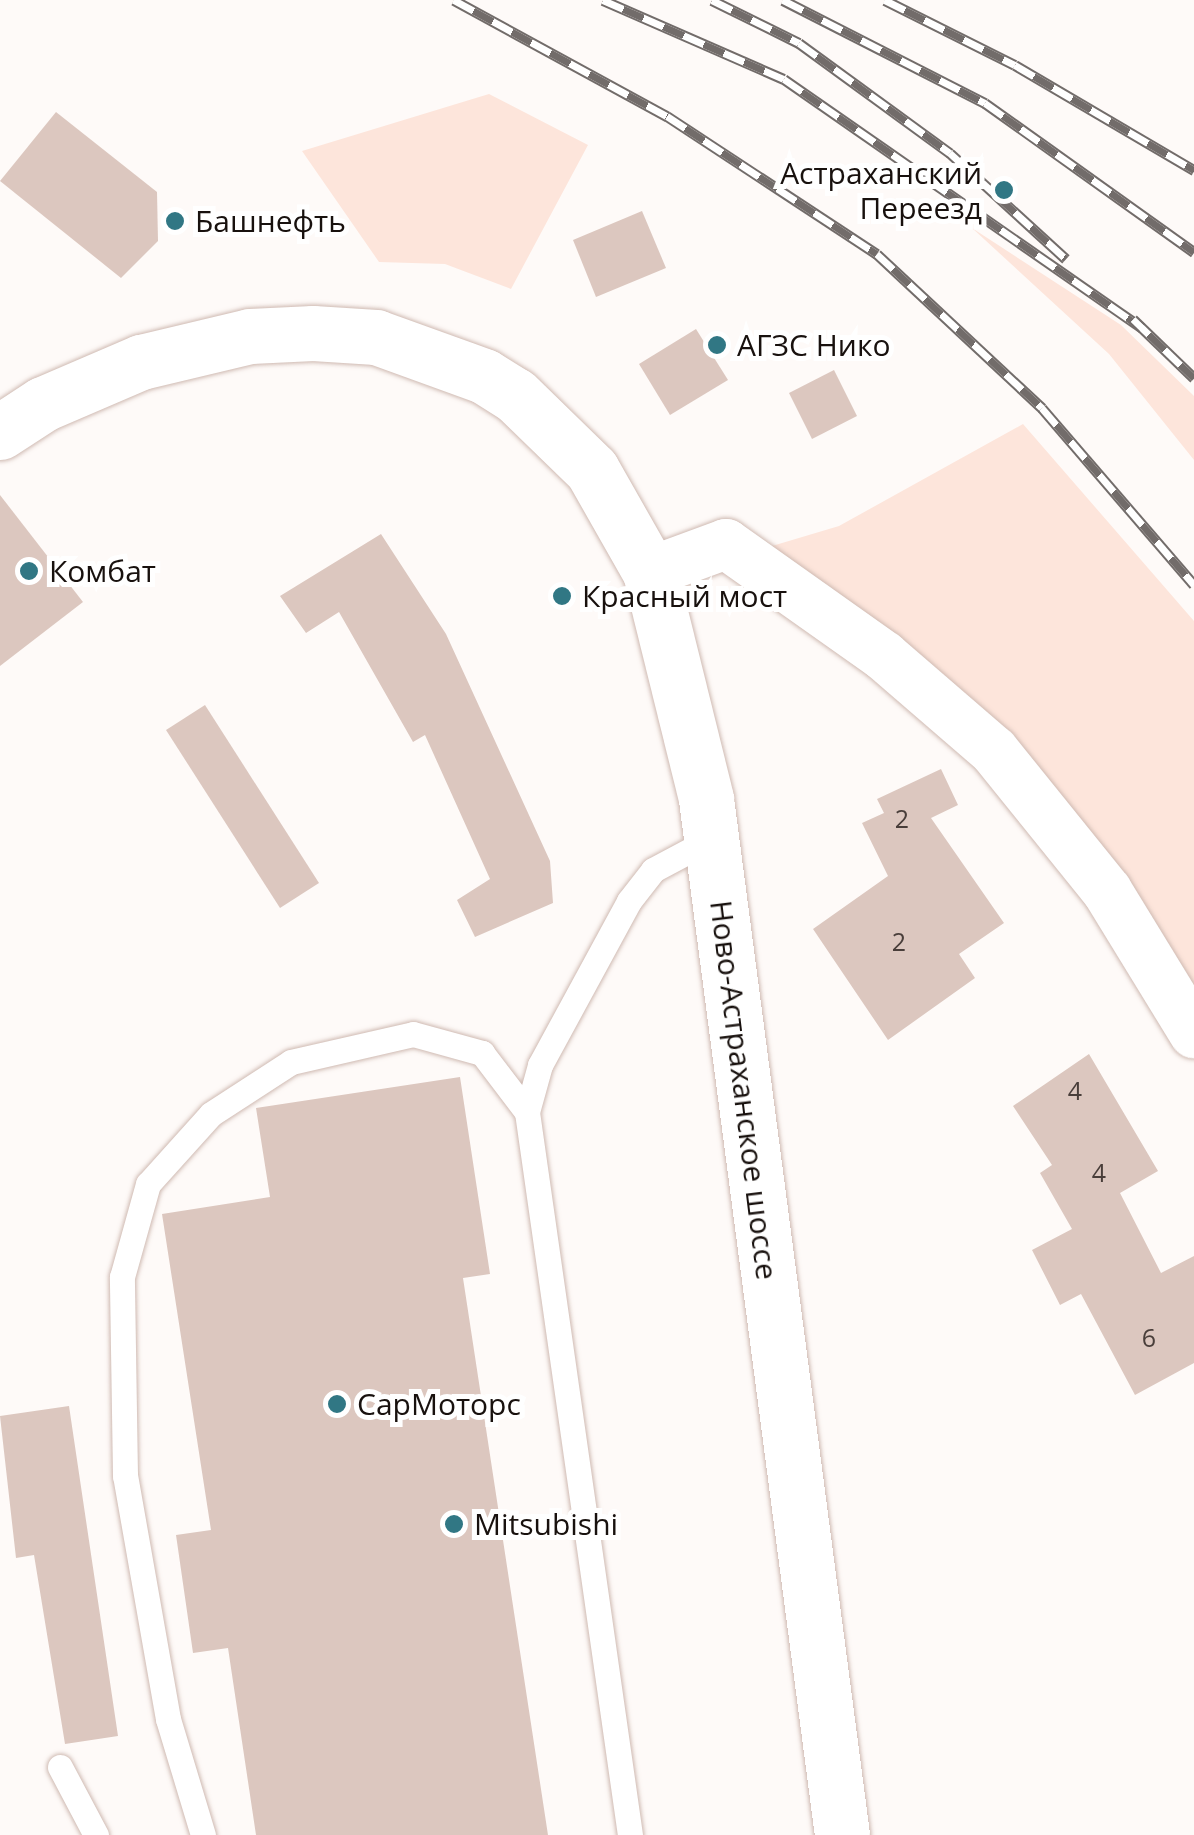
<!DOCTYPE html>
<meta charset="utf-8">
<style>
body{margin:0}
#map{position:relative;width:1194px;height:1835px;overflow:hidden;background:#fefaf8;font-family:"Open Sans",sans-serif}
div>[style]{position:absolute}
.green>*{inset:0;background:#fde5db}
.building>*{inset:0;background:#dcc7bf}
.roads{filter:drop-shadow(0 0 2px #cfbab2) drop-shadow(0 0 2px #cfbab2)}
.service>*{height:25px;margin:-12.5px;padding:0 12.5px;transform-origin:12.5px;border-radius:12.5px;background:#fff}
.minor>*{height:50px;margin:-25px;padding:0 25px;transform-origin:25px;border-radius:25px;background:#fff}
.primary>*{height:55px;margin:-27.5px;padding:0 27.5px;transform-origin:27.5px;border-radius:27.5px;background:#fff}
.rail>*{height:11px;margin-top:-5.5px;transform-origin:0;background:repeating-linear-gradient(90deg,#fff 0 22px,#726c6a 0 44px);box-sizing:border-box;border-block:2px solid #726c6a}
.dots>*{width:28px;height:28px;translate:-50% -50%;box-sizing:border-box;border:5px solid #fff;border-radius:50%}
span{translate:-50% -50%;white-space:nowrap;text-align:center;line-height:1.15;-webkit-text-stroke:10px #fff;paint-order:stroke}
.number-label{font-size:25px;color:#493e3a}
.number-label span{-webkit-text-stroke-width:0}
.poi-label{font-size:30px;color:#18110e}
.right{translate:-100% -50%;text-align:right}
.left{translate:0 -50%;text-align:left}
.street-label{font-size:30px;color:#18110e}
</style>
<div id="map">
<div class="green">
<div style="clip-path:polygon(489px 94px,588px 145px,511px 289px,445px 264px,379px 262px,302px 151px)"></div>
<div style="clip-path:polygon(972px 228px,1121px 325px,1194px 396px,1194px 460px,1109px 354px)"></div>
<div style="clip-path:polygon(1023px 424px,1194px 621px,1194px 987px,762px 549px,839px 526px)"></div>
</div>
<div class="building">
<div style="clip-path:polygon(56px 112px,157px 192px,158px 241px,121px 278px,0 181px)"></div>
<div style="clip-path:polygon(642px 211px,666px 268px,596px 297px,573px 240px)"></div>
<div style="clip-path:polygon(696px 329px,728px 380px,670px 415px,639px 364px)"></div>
<div style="clip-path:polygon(834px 370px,857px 416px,812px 439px,789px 393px)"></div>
<div style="clip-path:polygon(0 495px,83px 602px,0 666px)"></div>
<div style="clip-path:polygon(381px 534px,446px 634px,550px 861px,553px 903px,475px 937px,457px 900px,490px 879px,425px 735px,413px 742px,339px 612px,306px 633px,280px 596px)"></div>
<div style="clip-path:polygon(205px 705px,319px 883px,280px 908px,166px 730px)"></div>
<div style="clip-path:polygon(941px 769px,958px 805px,931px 818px,1004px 923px,959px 954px,975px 978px,888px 1040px,813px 929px,888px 876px,862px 823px,884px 813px,877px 799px)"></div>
<div style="clip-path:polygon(1089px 1054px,1158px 1171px,1120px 1193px,1161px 1273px,1194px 1256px,1194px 1363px,1135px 1395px,1081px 1294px,1060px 1305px,1032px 1250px,1072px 1229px,1040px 1173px,1052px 1165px,1013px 1106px)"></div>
<div style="clip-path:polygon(460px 1077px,490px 1274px,463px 1278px,548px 1835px,256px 1835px,228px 1648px,193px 1653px,176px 1535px,211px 1530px,162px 1214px,270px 1197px,256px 1108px)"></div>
<div style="clip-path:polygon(69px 1406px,118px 1736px,65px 1744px,34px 1555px,16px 1558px,0 1416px)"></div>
</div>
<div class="roads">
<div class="service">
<div style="left:60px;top:1767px;width:77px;rotate:62.1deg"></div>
<div style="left:203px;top:1835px;width:121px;rotate:-106.8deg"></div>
<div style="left:168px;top:1719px;width:247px;rotate:-100deg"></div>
<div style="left:125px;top:1476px;width:199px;rotate:-90.9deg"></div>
<div style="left:122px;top:1277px;width:97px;rotate:-74.4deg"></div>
<div style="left:148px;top:1184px;width:94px;rotate:-48deg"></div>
<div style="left:211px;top:1114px;width:95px;rotate:-33deg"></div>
<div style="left:291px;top:1062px;width:125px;rotate:-12.9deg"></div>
<div style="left:413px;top:1034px;width:72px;rotate:15.4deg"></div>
<div style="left:482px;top:1053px;width:74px;rotate:52.7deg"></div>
<div style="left:630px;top:1835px;width:730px;rotate:-98.11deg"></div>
<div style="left:527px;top:1112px;width:49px;rotate:-74.5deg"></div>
<div style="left:540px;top:1065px;width:187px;rotate:-61.5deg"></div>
<div style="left:629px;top:901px;width:39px;rotate:-52deg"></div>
<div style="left:653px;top:870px;width:66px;rotate:-28.1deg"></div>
</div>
<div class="minor">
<div style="left:650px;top:572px;width:81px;rotate:-20.2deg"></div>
<div style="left:726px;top:544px;width:194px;rotate:35.3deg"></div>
<div style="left:884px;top:656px;width:145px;rotate:40.8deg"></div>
<div style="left:994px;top:751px;width:180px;rotate:51.1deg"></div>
<div style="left:1107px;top:891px;width:167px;rotate:58.5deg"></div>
</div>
<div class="primary">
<div style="left:0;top:432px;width:51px;rotate:-33.1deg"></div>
<div style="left:43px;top:404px;width:107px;rotate:-23.2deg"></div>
<div style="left:141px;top:362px;width:112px;rotate:-13.4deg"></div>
<div style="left:250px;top:336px;width:63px;rotate:-2.7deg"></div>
<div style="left:313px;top:333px;width:63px;rotate:3.6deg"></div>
<div style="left:376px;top:337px;width:115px;rotate:19.9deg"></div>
<div style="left:484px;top:376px;width:36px;rotate:32deg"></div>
<div style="left:515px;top:395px;width:107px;rotate:44.2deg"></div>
<div style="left:592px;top:470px;width:117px;rotate:60.4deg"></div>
<div style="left:650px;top:572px;width:234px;rotate:76.1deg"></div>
<div style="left:706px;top:799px;width:1045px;rotate:82.52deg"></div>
</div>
</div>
<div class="rail">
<div style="left:454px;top:0;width:243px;rotate:28.6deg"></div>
<div style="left:667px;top:116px;width:251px;rotate:33.3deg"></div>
<div style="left:877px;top:254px;width:226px;rotate:43deg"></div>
<div style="left:1042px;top:408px;width:233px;rotate:49.3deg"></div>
<div style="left:603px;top:0;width:197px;rotate:23.6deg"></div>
<div style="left:784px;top:79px;width:436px;rotate:34.8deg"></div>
<div style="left:712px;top:0;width:97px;rotate:26.3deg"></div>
<div style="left:799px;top:43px;width:187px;rotate:36.1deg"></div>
<div style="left:950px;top:153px;width:157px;rotate:42.4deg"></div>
<div style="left:783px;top:0;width:227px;rotate:27deg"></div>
<div style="left:985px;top:103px;width:257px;rotate:35.5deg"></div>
<div style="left:885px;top:0;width:145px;rotate:26.6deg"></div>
<div style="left:1015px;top:65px;width:208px;rotate:30.4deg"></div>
<div style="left:1133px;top:319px;width:85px;rotate:44deg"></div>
</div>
<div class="dots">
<div style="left:1004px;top:190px;background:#317784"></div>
<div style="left:175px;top:221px;background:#317784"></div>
<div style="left:717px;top:345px;background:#317784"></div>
<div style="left:29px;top:571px;background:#317784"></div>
<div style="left:562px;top:596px;background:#317784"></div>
<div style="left:337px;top:1404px;background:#317784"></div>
<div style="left:454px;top:1524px;background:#317784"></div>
</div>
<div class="number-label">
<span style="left:902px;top:818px">2</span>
<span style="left:899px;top:941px">2</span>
<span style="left:1075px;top:1090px">4</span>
<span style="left:1099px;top:1172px">4</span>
<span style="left:1149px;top:1337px">6</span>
</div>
<div class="poi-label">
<span class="right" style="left:982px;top:190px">Астраханский<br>Переезд</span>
<span class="left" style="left:195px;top:221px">Башнефть</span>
<span class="left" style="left:737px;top:345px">АГЗС Нико</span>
<span class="left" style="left:49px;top:571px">Комбат</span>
<span class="left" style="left:582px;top:596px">Красный мост</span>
<span class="left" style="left:357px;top:1404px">СарМоторс</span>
<span class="left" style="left:474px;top:1524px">Mitsubishi</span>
</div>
<div class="street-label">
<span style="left:744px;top:1090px;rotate:83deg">Ново-Астраханское шоссе</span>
</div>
</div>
